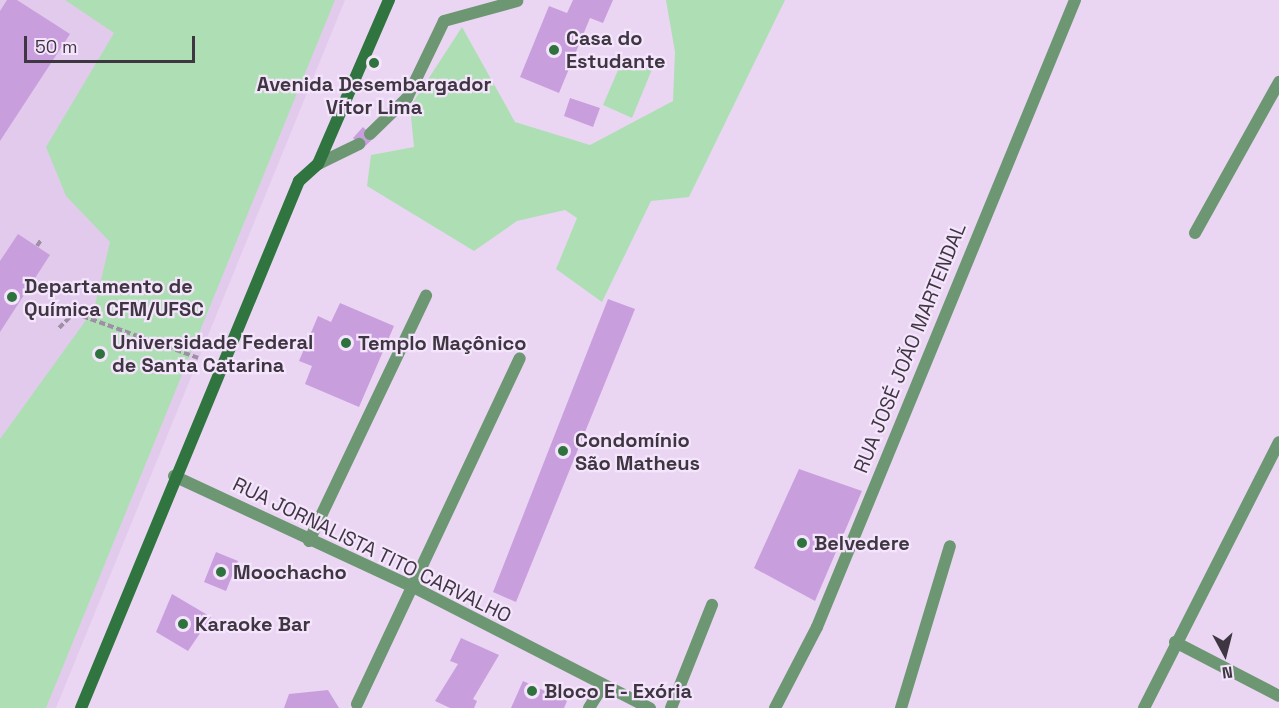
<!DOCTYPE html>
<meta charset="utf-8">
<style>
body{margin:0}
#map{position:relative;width:1279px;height:708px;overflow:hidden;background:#ead6f3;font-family:"Space Grotesk",sans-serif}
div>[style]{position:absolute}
.built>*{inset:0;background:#e2caed}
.green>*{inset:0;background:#aedfb4}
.building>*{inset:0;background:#c99edd}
.path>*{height:4px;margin-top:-2px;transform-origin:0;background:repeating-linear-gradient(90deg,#9e8fa4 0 6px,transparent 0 9px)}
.service>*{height:12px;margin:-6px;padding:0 6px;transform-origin:6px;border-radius:6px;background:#6d9773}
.minor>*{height:12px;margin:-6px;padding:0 6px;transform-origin:6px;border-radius:6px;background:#6d9773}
.secondary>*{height:12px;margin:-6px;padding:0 6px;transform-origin:6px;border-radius:6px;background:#30743f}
.dots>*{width:16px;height:16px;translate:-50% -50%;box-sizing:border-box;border:3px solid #f5e5fc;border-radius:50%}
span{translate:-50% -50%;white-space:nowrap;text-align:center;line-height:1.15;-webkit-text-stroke:4.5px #f5e5fc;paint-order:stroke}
.poi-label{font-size:20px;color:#3e3641;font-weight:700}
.left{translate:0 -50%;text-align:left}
.street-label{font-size:20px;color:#3e3641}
.north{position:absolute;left:1195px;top:624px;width:60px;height:60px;-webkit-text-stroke:4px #f5e5fc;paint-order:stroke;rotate:173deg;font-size:16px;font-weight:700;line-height:24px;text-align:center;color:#3e3641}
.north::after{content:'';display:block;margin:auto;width:21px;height:27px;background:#3e3641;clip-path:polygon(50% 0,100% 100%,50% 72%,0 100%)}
.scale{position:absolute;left:24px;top:36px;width:171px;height:27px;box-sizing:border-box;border:3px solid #3e3641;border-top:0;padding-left:8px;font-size:18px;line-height:21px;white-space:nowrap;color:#3e3641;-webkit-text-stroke:4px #f5e5fc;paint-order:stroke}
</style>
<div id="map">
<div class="built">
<div style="clip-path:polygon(0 0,345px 0,56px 708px,0 708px)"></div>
</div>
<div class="green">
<div style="clip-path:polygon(65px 0,335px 0,46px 708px,0 708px,0 439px,94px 309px,110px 242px,66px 196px,46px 147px,114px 33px)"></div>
<div style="clip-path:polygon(666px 0,785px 0,689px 197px,651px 201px,602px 302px,556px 269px,577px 218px,565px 210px,517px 221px,474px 251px,367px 186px,371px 155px,414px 147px,410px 107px,462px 27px,515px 122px,590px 145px,673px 101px,675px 52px)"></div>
<div style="clip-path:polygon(624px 56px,653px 67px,632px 118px,603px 105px)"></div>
</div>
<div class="building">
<div style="clip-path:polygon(7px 0,17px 0,70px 34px,0 141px,0 11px)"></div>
<div style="clip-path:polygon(573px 0,613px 0,603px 23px,590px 18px,559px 93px,520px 77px,549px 6px,567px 13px)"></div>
<div style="clip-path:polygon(570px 98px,600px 108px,593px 127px,564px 116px)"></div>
<div style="clip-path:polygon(363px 127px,374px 138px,363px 148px,353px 138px)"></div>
<div style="clip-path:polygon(18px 234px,50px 255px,0 332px,0 261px)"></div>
<div style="clip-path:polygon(608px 299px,635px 309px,516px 602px,493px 592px)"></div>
<div style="clip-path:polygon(340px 303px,394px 326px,359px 407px,305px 384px,312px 366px,299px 361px,318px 316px,331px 322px)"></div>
<div style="clip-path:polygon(799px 469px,862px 491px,815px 601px,754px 568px)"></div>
<div style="clip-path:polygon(216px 552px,238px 561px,226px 591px,204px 582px)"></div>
<div style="clip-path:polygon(172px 594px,211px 617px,188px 651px,156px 632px)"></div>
<div style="clip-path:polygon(461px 638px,499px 655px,473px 699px,477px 701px,474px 708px,450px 708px,435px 701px,458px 664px,450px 661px)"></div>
<div style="clip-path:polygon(523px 681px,567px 701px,564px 708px,511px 708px)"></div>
<div style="clip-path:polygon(328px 690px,339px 708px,284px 708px,289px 694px)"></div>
</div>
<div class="path">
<div style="left:37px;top:246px;width:7px;rotate:-56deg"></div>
<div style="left:59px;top:328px;width:21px;rotate:-45deg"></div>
<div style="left:74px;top:313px;width:132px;rotate:19.9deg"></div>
</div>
<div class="service">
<div style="left:370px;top:134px;width:52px;rotate:-44.2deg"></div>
<div style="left:407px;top:98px;width:85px;rotate:-64.3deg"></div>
<div style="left:444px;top:21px;width:76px;rotate:-15.3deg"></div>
<div style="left:318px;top:164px;width:46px;rotate:-26deg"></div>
<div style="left:1195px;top:233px;width:173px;rotate:-60.9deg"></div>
<div style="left:589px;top:708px;width:25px;rotate:-58deg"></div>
<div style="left:671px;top:708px;width:111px;rotate:-68.3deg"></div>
<div style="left:901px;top:708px;width:169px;rotate:-73.2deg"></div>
</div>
<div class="minor">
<div style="left:174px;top:476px;width:266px;rotate:24.9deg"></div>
<div style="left:415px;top:588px;width:264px;rotate:27.1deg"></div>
<div style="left:309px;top:541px;width:272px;rotate:-64.5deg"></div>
<div style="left:1175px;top:642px;width:117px;rotate:27.4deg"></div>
<div style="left:357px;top:704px;width:382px;rotate:-64.8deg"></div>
<div style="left:775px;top:708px;width:91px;rotate:-62.6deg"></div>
<div style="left:817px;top:627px;width:678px;rotate:-67.63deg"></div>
<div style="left:1144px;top:708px;width:298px;rotate:-63.1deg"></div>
</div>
<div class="secondary">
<div style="left:81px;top:708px;width:570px;rotate:-67.53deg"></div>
<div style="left:299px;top:181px;width:25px;rotate:-42deg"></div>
<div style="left:318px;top:164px;width:179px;rotate:-66.6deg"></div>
</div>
<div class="dots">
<div style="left:554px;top:50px;background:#2e723d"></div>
<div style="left:374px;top:63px;background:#2e723d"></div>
<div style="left:12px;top:297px;background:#2e723d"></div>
<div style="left:346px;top:343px;background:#2e723d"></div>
<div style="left:100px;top:354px;background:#2e723d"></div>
<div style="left:563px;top:451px;background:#2e723d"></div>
<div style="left:802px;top:543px;background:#2e723d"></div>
<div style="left:221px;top:572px;background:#2e723d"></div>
<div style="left:183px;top:624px;background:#2e723d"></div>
<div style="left:532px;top:691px;background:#2e723d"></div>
</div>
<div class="poi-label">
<span class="left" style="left:566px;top:50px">Casa do<br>Estudante</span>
<span style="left:374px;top:96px">Avenida Desembargador<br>Vítor Lima</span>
<span class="left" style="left:24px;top:298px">Departamento de<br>Química CFM/UFSC</span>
<span class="left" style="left:112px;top:354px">Universidade Federal<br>de Santa Catarina</span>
<span class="left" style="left:358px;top:343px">Templo Maçônico</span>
<span class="left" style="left:575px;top:452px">Condomínio<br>São Matheus</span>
<span class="left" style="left:814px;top:543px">Belvedere</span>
<span class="left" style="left:233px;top:572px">Moochacho</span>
<span class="left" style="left:195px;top:624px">Karaoke Bar</span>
<span class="left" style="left:544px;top:691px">Bloco E - Exória</span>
</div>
<div class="street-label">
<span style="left:910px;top:348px;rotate:-68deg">RUA JOSÉ JOÃO MARTENDAL</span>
<span style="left:372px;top:550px;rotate:26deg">RUA JORNALISTA TITO CARVALHO</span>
</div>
<div class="north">N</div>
<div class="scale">50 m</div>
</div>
